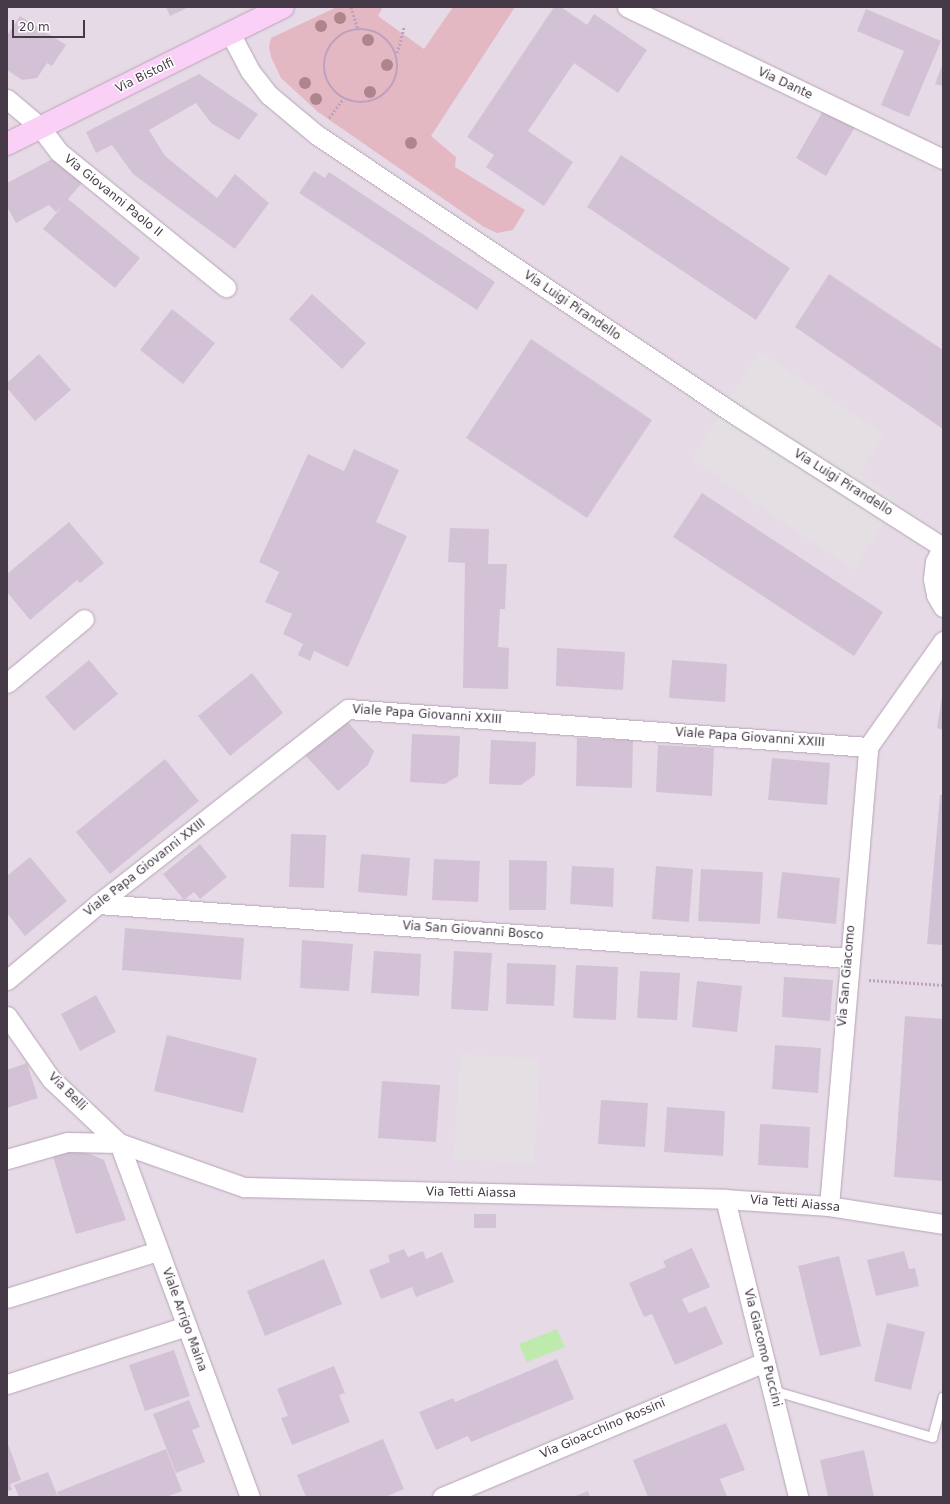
<!DOCTYPE html>
<style>
body{margin:0}
#map{position:relative;width:950px;height:1504px;overflow:hidden;background:#f4ebf4;font-family:"DejaVu Sans",sans-serif}
div>[style]{position:absolute}
.residential>*{inset:0;background:#e7dae7}
.green>*{inset:0;background:#e4b8c3}
.parking>*{inset:0;background:#e3dfe3}
.water>*{inset:0;background:#bfeaae}
.building>*{inset:0;background:#d3c2d5}
.path>*{height:2.5px;margin-top:-1.25px;transform-origin:0;background:repeating-linear-gradient(90deg,#bea1bf 0 2px,transparent 0 4px)}
.path>.ring{margin:-1.25px;padding:0;box-sizing:content-box;background:none;border:2.5px solid #bea1bf;border-radius:50%}
.roads{filter:drop-shadow(0 0 1px #b5a5b6) drop-shadow(0 0 1px #b5a5b6)}
.lane>*{height:9px;margin:-4.5px;padding:0 4.5px;transform-origin:4.5px;border-radius:4.5px;background:#fff}
.street>*{height:19px;margin:-9.5px;padding:0 9.5px;transform-origin:9.5px;border-radius:9.5px;background:#fff}
.secondary>*{height:22px;margin:-11px;padding:0 11px;transform-origin:11px;border-radius:11px;background:#fad0f7}
.trees>*{width:12px;height:12px;margin:-6px;border-radius:50%;background:#ae858c}
span{translate:-50% -50%;white-space:nowrap;text-align:center;line-height:1.15;-webkit-text-stroke:3px #fff;paint-order:stroke}
.street-label{font-size:12px;color:#463a48}
.frame{position:absolute;inset:0;border:8px solid #463a48;pointer-events:none}
.scale{position:absolute;left:12px;top:20px;width:73px;height:18px;box-sizing:border-box;border:2px solid #463a48;border-top:0;padding-left:5px;font-size:12px;line-height:14px;white-space:nowrap;color:#463a48;-webkit-text-stroke:3px #fff;paint-order:stroke}
</style>
<div id="map">
<div class="residential">
<div style="clip-path:polygon(7px 7px,943px 7px,943px 1497px,7px 1497px)"></div>
</div>
<div class="green">
<div style="clip-path:polygon(337px 7px,383px 7px,378px 16px,424px 49px,453px 7px,515px 7px,431px 136px,456px 157px,455px 167px,525px 210px,513px 230px,497px 233px,484px 227px,318px 112px,281px 78px,271px 57px,269px 47px,271px 38px)"></div>
</div>
<div class="parking">
<div style="clip-path:polygon(760px 352px,884px 434px,860px 474px,898px 502px,854px 570px,691px 459px)"></div>
<div style="clip-path:polygon(460px 1054px,540px 1059px,534px 1163px,454px 1159px)"></div>
</div>
<div class="water">
<div style="clip-path:polygon(557px 1329px,565px 1347px,527px 1362px,519px 1344px)"></div>
</div>
<div class="building">
<div style="clip-path:polygon(166px 7px,189px 7px,170px 16px)"></div>
<div style="clip-path:polygon(554px 7px,561px 7px,587px 25px,594px 14px,647px 50px,618px 93px,574px 63px,528px 131px,573px 162px,544px 206px,486px 167px,494px 155px,467px 137px)"></div>
<div style="clip-path:polygon(866px 9px,941px 41px,909px 117px,881px 105px,904px 51px,857px 31px)"></div>
<div style="clip-path:polygon(20px 16px,66px 45px,52px 66px,47px 63px,37px 78px,22px 80px,7px 70px,7px 36px)"></div>
<div style="clip-path:polygon(943px 63px,943px 86px,935px 84px)"></div>
<div style="clip-path:polygon(199px 74px,258px 114px,239px 140px,211px 123px,196px 103px,149px 130px,165px 156px,217px 198px,235px 174px,269px 203px,235px 249px,133px 174px,112px 145px,96px 153px,86px 132px)"></div>
<div style="clip-path:polygon(824px 109px,855px 127px,826px 176px,796px 158px)"></div>
<div style="clip-path:polygon(621px 155px,790px 268px,756px 320px,587px 207px)"></div>
<div style="clip-path:polygon(56px 157px,83px 182px,68px 199px,140px 258px,115px 288px,43px 229px,64px 204px,56px 212px,49px 205px,16px 223px,7px 207px,7px 183px)"></div>
<div style="clip-path:polygon(314px 171px,325px 178px,329px 172px,495px 282px,477px 310px,299px 193px)"></div>
<div style="clip-path:polygon(829px 274px,943px 350px,943px 429px,795px 327px)"></div>
<div style="clip-path:polygon(312px 294px,366px 343px,342px 369px,289px 319px)"></div>
<div style="clip-path:polygon(172px 309px,215px 343px,183px 384px,140px 350px)"></div>
<div style="clip-path:polygon(531px 339px,652px 420px,587px 518px,466px 438px)"></div>
<div style="clip-path:polygon(39px 354px,71px 390px,35px 421px,7px 388px,7px 383px)"></div>
<div style="clip-path:polygon(354px 449px,399px 470px,376px 522px,407px 536px,348px 667px,314px 651px,310px 661px,298px 655px,303px 644px,283px 634px,292px 614px,265px 602px,279px 572px,259px 562px,308px 454px,344px 471px)"></div>
<div style="clip-path:polygon(702px 493px,883px 612px,854px 656px,673px 537px)"></div>
<div style="clip-path:polygon(69px 522px,104px 563px,80px 583px,77px 580px,30px 620px,7px 592px,7px 574px)"></div>
<div style="clip-path:polygon(450px 528px,489px 529px,488px 564px,507px 564px,505px 609px,500px 609px,498px 647px,509px 648px,508px 689px,463px 688px,465px 563px,448px 562px)"></div>
<div style="clip-path:polygon(557px 648px,625px 652px,623px 690px,556px 686px)"></div>
<div style="clip-path:polygon(89px 660px,118px 694px,74px 731px,45px 697px)"></div>
<div style="clip-path:polygon(672px 660px,727px 664px,725px 702px,669px 698px)"></div>
<div style="clip-path:polygon(252px 673px,283px 713px,230px 756px,198px 716px)"></div>
<div style="clip-path:polygon(942px 697px,943px 697px,943px 730px,937px 728px)"></div>
<div style="clip-path:polygon(345px 719px,374px 751px,368px 765px,338px 791px,305px 755px)"></div>
<div style="clip-path:polygon(412px 734px,460px 736px,458px 776px,445px 784px,410px 782px)"></div>
<div style="clip-path:polygon(577px 738px,633px 740px,632px 788px,576px 786px)"></div>
<div style="clip-path:polygon(491px 740px,536px 742px,535px 775px,521px 785px,489px 784px)"></div>
<div style="clip-path:polygon(658px 745px,714px 748px,712px 796px,656px 792px)"></div>
<div style="clip-path:polygon(772px 758px,830px 763px,827px 805px,768px 800px)"></div>
<div style="clip-path:polygon(165px 759px,199px 801px,110px 874px,76px 832px)"></div>
<div style="clip-path:polygon(940px 795px,943px 795px,943px 945px,927px 944px)"></div>
<div style="clip-path:polygon(291px 834px,326px 835px,324px 888px,289px 887px)"></div>
<div style="clip-path:polygon(200px 844px,227px 877px,200px 899px,194px 892px,184px 900px,163px 874px)"></div>
<div style="clip-path:polygon(361px 854px,410px 858px,407px 896px,358px 892px)"></div>
<div style="clip-path:polygon(30px 857px,67px 901px,25px 936px,7px 913px,7px 876px)"></div>
<div style="clip-path:polygon(434px 859px,480px 861px,478px 902px,432px 900px)"></div>
<div style="clip-path:polygon(509px 860px,547px 861px,546px 910px,509px 910px)"></div>
<div style="clip-path:polygon(572px 866px,614px 868px,613px 907px,570px 904px)"></div>
<div style="clip-path:polygon(656px 866px,693px 869px,689px 922px,652px 919px)"></div>
<div style="clip-path:polygon(701px 869px,763px 872px,760px 924px,698px 921px)"></div>
<div style="clip-path:polygon(782px 872px,840px 878px,836px 924px,777px 918px)"></div>
<div style="clip-path:polygon(125px 928px,244px 938px,241px 980px,122px 970px)"></div>
<div style="clip-path:polygon(302px 940px,353px 944px,349px 991px,300px 988px)"></div>
<div style="clip-path:polygon(374px 951px,421px 954px,419px 996px,371px 993px)"></div>
<div style="clip-path:polygon(454px 951px,492px 953px,488px 1011px,451px 1009px)"></div>
<div style="clip-path:polygon(507px 963px,556px 965px,554px 1006px,506px 1004px)"></div>
<div style="clip-path:polygon(576px 965px,618px 967px,616px 1020px,573px 1018px)"></div>
<div style="clip-path:polygon(640px 971px,680px 973px,677px 1020px,637px 1018px)"></div>
<div style="clip-path:polygon(784px 977px,833px 980px,830px 1021px,782px 1017px)"></div>
<div style="clip-path:polygon(697px 981px,742px 986px,737px 1032px,692px 1027px)"></div>
<div style="clip-path:polygon(96px 995px,116px 1032px,80px 1051px,61px 1014px)"></div>
<div style="clip-path:polygon(905px 1016px,943px 1019px,943px 1181px,894px 1177px)"></div>
<div style="clip-path:polygon(167px 1035px,257px 1058px,243px 1113px,154px 1091px)"></div>
<div style="clip-path:polygon(775px 1045px,821px 1048px,818px 1093px,772px 1089px)"></div>
<div style="clip-path:polygon(27px 1063px,38px 1098px,7px 1108px,7px 1070px)"></div>
<div style="clip-path:polygon(382px 1081px,440px 1085px,436px 1142px,378px 1138px)"></div>
<div style="clip-path:polygon(601px 1100px,648px 1103px,645px 1147px,598px 1144px)"></div>
<div style="clip-path:polygon(667px 1107px,725px 1111px,723px 1156px,664px 1152px)"></div>
<div style="clip-path:polygon(760px 1124px,810px 1127px,808px 1168px,758px 1165px)"></div>
<div style="clip-path:polygon(83px 1151px,104px 1160px,126px 1220px,76px 1234px,52px 1153px)"></div>
<div style="clip-path:polygon(474px 1214px,496px 1214px,496px 1228px,474px 1228px)"></div>
<div style="clip-path:polygon(692px 1248px,710px 1287px,682px 1299px,689px 1313px,706px 1306px,723px 1344px,675px 1365px,652px 1314px,644px 1317px,629px 1283px,666px 1267px,663px 1261px)"></div>
<div style="clip-path:polygon(404px 1249px,408px 1257px,423px 1251px,426px 1259px,442px 1252px,454px 1282px,416px 1297px,412px 1287px,381px 1299px,369px 1270px,390px 1262px,388px 1255px)"></div>
<div style="clip-path:polygon(904px 1251px,909px 1269px,915px 1268px,919px 1286px,876px 1296px,867px 1260px)"></div>
<div style="clip-path:polygon(839px 1256px,861px 1346px,820px 1356px,798px 1266px)"></div>
<div style="clip-path:polygon(324px 1259px,342px 1304px,265px 1336px,247px 1291px)"></div>
<div style="clip-path:polygon(887px 1323px,925px 1332px,911px 1390px,874px 1381px)"></div>
<div style="clip-path:polygon(174px 1350px,190px 1396px,145px 1411px,129px 1365px)"></div>
<div style="clip-path:polygon(557px 1359px,574px 1399px,471px 1442px,468px 1436px,436px 1450px,419px 1412px,453px 1398px,455px 1402px)"></div>
<div style="clip-path:polygon(334px 1366px,345px 1393px,339px 1395px,350px 1422px,292px 1445px,281px 1418px,288px 1416px,277px 1389px)"></div>
<div style="clip-path:polygon(189px 1400px,200px 1427px,192px 1430px,205px 1462px,176px 1473px,153px 1414px)"></div>
<div style="clip-path:polygon(726px 1423px,745px 1470px,720px 1479px,727px 1497px,648px 1497px,633px 1460px)"></div>
<div style="clip-path:polygon(383px 1439px,404px 1489px,385px 1497px,306px 1497px,297px 1475px)"></div>
<div style="clip-path:polygon(7px 1441px,21px 1480px,10px 1484px,12px 1490px,7px 1491px)"></div>
<div style="clip-path:polygon(166px 1449px,182px 1491px,166px 1497px,59px 1497px,57px 1492px)"></div>
<div style="clip-path:polygon(864px 1450px,874px 1497px,828px 1497px,820px 1460px)"></div>
<div style="clip-path:polygon(48px 1472px,58px 1497px,19px 1497px,14px 1485px)"></div>
<div style="clip-path:polygon(588px 1491px,590px 1497px,573px 1497px)"></div>
</div>
<div class="path">
<div style="left:351px;top:7px;width:22px;rotate:72deg"></div>
<div class="ring" style="left:324px;top:29px;width:71.5px;height:71.5px"></div>
<div style="left:397px;top:53px;width:28px;rotate:-75deg"></div>
<div style="left:329px;top:118px;width:24px;rotate:-54deg"></div>
<div style="left:869px;top:980px;width:74px;rotate:3.9deg"></div>
</div>
<div class="roads">
<div class="lane">
<div style="left:772px;top:1390px;width:167px;rotate:16.4deg"></div>
<div style="left:932px;top:1437px;width:42px;rotate:-75deg"></div>
</div>
<div class="street">
<div style="left:627px;top:7px;width:351px;rotate:25.7deg"></div>
<div style="left:230px;top:33px;width:43px;rotate:62.2deg"></div>
<div style="left:250px;top:71px;width:31px;rotate:52deg"></div>
<div style="left:269px;top:95px;width:62px;rotate:39.8deg"></div>
<div style="left:317px;top:135px;width:508px;rotate:33.75deg"></div>
<div style="left:739px;top:417px;width:241px;rotate:32.6deg"></div>
<div style="left:7px;top:99px;width:43px;rotate:40.3deg"></div>
<div style="left:40px;top:127px;width:31px;rotate:53deg"></div>
<div style="left:59px;top:152px;width:215px;rotate:39deg"></div>
<div style="left:943px;top:546px;width:18px;rotate:117deg"></div>
<div style="left:935px;top:562px;width:17px;rotate:97deg"></div>
<div style="left:933px;top:579px;width:16px;rotate:79deg"></div>
<div style="left:936px;top:595px;width:14px;rotate:60deg"></div>
<div style="left:7px;top:683px;width:100px;rotate:-39.7deg"></div>
<div style="left:868px;top:747px;width:130px;rotate:-54.7deg"></div>
<div style="left:98px;top:904px;width:753px;rotate:4.11deg"></div>
<div style="left:7px;top:980px;width:119px;rotate:-39.9deg"></div>
<div style="left:98px;top:904px;width:317px;rotate:-38deg"></div>
<div style="left:348px;top:709px;width:521px;rotate:4.18deg"></div>
<div style="left:7px;top:1016px;width:77px;rotate:55.1deg"></div>
<div style="left:51px;top:1079px;width:93px;rotate:43.3deg"></div>
<div style="left:119px;top:1143px;width:377px;rotate:69.7deg"></div>
<div style="left:7px;top:1159px;width:62px;rotate:-15.8deg"></div>
<div style="left:67px;top:1142px;width:52px;rotate:1.1deg"></div>
<div style="left:119px;top:1143px;width:133px;rotate:19.4deg"></div>
<div style="left:244px;top:1187px;width:481px;rotate:1.4deg"></div>
<div style="left:725px;top:1199px;width:104px;rotate:3.9deg"></div>
<div style="left:829px;top:1206px;width:115px;rotate:9deg"></div>
<div style="left:725px;top:1199px;width:307px;rotate:76.2deg"></div>
<div style="left:829px;top:1206px;width:461px;rotate:-85.1deg"></div>
<div style="left:7px;top:1298px;width:158px;rotate:-17.3deg"></div>
<div style="left:7px;top:1384px;width:189px;rotate:-17.9deg"></div>
<div style="left:442px;top:1497px;width:350px;rotate:-22.7deg"></div>
</div>
<div class="secondary">
<div style="left:7px;top:144px;width:308px;rotate:-26.4deg"></div>
</div>
</div>
<div class="trees">
<div style="left:340px;top:18px"></div>
<div style="left:321px;top:26px"></div>
<div style="left:368px;top:40px"></div>
<div style="left:387px;top:65px"></div>
<div style="left:305px;top:83px"></div>
<div style="left:370px;top:92px"></div>
<div style="left:316px;top:99px"></div>
<div style="left:411px;top:143px"></div>
</div>
<div class="street-label">
<span style="left:145px;top:76px;rotate:-26deg">Via Bistolfi</span>
<span style="left:785px;top:84px;rotate:25deg">Via Dante</span>
<span style="left:113px;top:196px;rotate:39deg">Via Giovanni Paolo II</span>
<span style="left:572px;top:306px;rotate:34deg">Via Luigi Pirandello</span>
<span style="left:843px;top:483px;rotate:32deg">Via Luigi Pirandello</span>
<span style="left:427px;top:715px;rotate:4deg">Viale Papa Giovanni XXIII</span>
<span style="left:750px;top:738px;rotate:4deg">Viale Papa Giovanni XXIII</span>
<span style="left:145px;top:868px;rotate:-38deg">Viale Papa Giovanni XXIII</span>
<span style="left:473px;top:931px;rotate:4deg">Via San Giovanni Bosco</span>
<span style="left:847px;top:976px;rotate:-85deg">Via San Giacomo</span>
<span style="left:67px;top:1092px;rotate:45deg">Via Belli</span>
<span style="left:471px;top:1193px;rotate:1deg">Via Tetti Aiassa</span>
<span style="left:795px;top:1204px;rotate:5deg">Via Tetti Aiassa</span>
<span style="left:184px;top:1320px;rotate:70deg">Viale Arrigo Maina</span>
<span style="left:762px;top:1348px;rotate:76deg">Via Giacomo Puccini</span>
<span style="left:603px;top:1429px;rotate:-23deg">Via Gioacchino Rossini</span>
</div>
<div class="frame"></div>
<div class="scale">20 m</div>
</div>
